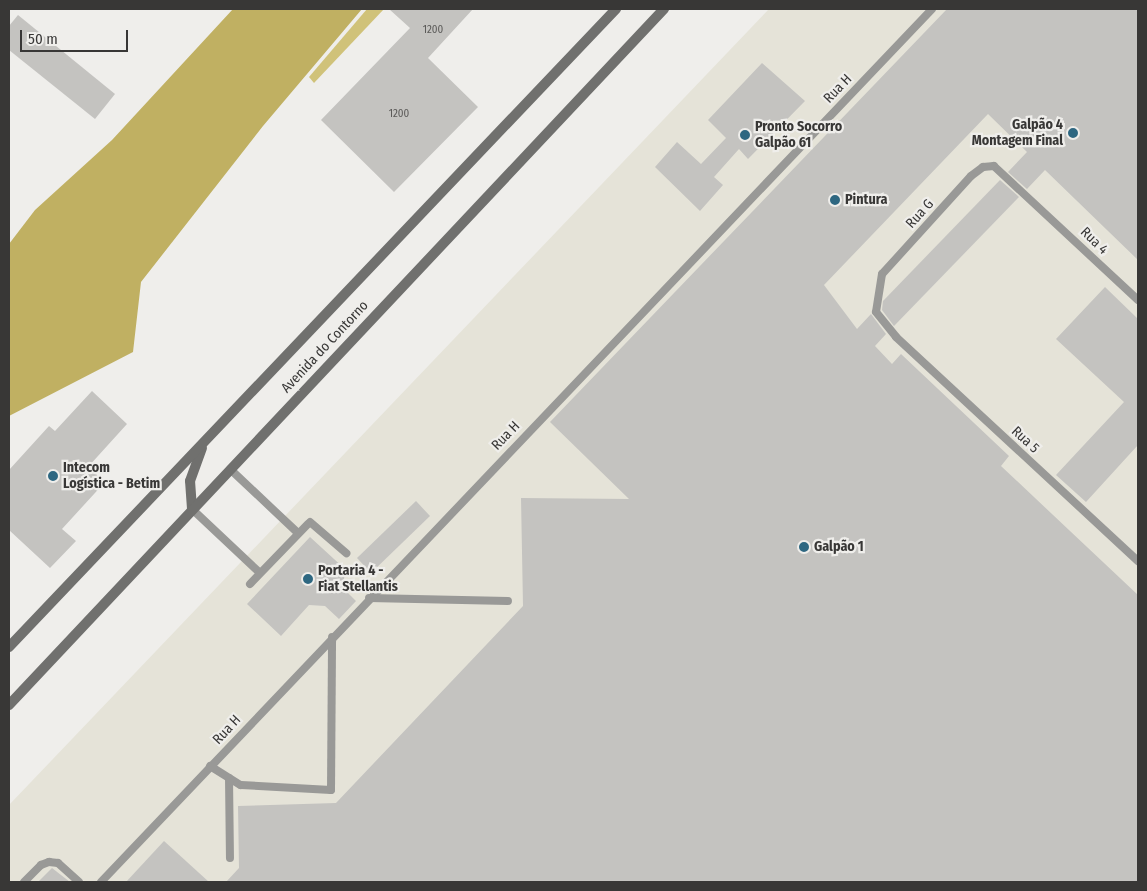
<!DOCTYPE html>
<meta charset="utf-8">
<style>
body{margin:0}
#map{position:relative;width:1147px;height:891px;overflow:hidden;background:#efeeeb;font-family:"Fira Sans Condensed",sans-serif}
div>[style]{position:absolute}
.built>*{inset:0;background:#e5e3d8}
.green>*{inset:0;background:#d0c279}
.forest>*{inset:0;background:#c0b062}
.building>*{inset:0;background:#c4c3c0}
.lane>*{height:8px;margin:-4px;padding:0 4px;transform-origin:4px;border-radius:4px;background:#999997}
.secondary>*{height:10px;margin:-5px;padding:0 5px;transform-origin:5px;border-radius:5px;background:#70706e}
.dots>*{width:14px;height:14px;translate:-50% -50%;box-sizing:border-box;border:2px solid #efeeeb;border-radius:50%}
span{translate:-50% -50%;white-space:nowrap;text-align:center;line-height:1.15;-webkit-text-stroke:4.5px #efeeeb;paint-order:stroke}
.number-label{font-size:11px;color:#5b5a58}
.number-label span{-webkit-text-stroke-width:0}
.street-label{font-size:14px;color:#383736}
.poi-label{font-size:14px;color:#383736;font-weight:700}
.right{translate:-100% -50%;text-align:right}
.left{translate:0 -50%;text-align:left}
.frame{position:absolute;inset:0;border:10px solid #383736;pointer-events:none}
.scale{position:absolute;left:20px;top:30px;width:108px;height:22px;box-sizing:border-box;border:2px solid #383736;border-top:0;padding-left:6px;font-size:15px;line-height:18px;white-space:nowrap;color:#383736;-webkit-text-stroke:4px #efeeeb;paint-order:stroke}
</style>
<div id="map">
<div class="built">
<div style="clip-path:polygon(769px 9px,1138px 9px,1138px 882px,9px 882px,9px 805px)"></div>
</div>
<div class="green">
<div style="clip-path:polygon(367px 9px,384px 9px,314px 83px,309px 77px)"></div>
</div>
<div class="forest">
<div style="clip-path:polygon(233px 9px,362px 9px,263px 126px,141px 282px,133px 352px,9px 416px,9px 244px,35px 210px,112px 140px)"></div>
</div>
<div class="building">
<div style="clip-path:polygon(389px 9px,473px 9px,428px 58px,478px 107px,394px 192px,321px 120px,410px 28px)"></div>
<div style="clip-path:polygon(947px 9px,1138px 9px,1138px 260px,1045px 170px,1027px 189px,1008px 172px,1027px 152px,988px 114px,824px 285px,857px 329px,871px 314px,886px 334px,875px 346px,892px 364px,901px 354px,1009px 456px,1001px 466px,1138px 595px,1138px 882px,226px 882px,239px 868px,238px 806px,336px 803px,523px 606px,521px 498px,629px 499px,550px 422px)"></div>
<div style="clip-path:polygon(18px 15px,115px 94px,95px 119px,9px 50px,9px 26px)"></div>
<div style="clip-path:polygon(762px 63px,805px 101px,748px 159px,739px 149px,714px 177px,723px 185px,700px 211px,655px 167px,677px 142px,701px 164px,726px 138px,708px 120px)"></div>
<div style="clip-path:polygon(1000px 180px,1019px 197px,894px 326px,882px 310px,883px 301px)"></div>
<div style="clip-path:polygon(1105px 287px,1138px 319px,1138px 445px,1086px 502px,1056px 475px,1124px 402px,1056px 339px)"></div>
<div style="clip-path:polygon(92px 391px,127px 424px,88px 467px,105px 482px,62px 529px,76px 541px,50px 568px,9px 530px,9px 470px,49px 426px,55px 431px)"></div>
<div style="clip-path:polygon(416px 501px,430px 516px,371px 573px,357px 558px)"></div>
<div style="clip-path:polygon(310px 537px,346px 570px,342px 587px,356px 601px,339px 619px,325px 606px,309px 605px,281px 636px,247px 604px)"></div>
<div style="clip-path:polygon(164px 841px,209px 882px,126px 882px)"></div>
<div style="clip-path:polygon(52px 868px,70px 882px,38px 882px)"></div>
</div>
<div class="lane">
<div style="left:1138px;top:300px;width:197px;rotate:-137.1deg"></div>
<div style="left:994px;top:166px;width:11px;rotate:175deg"></div>
<div style="left:983px;top:167px;width:15px;rotate:143deg"></div>
<div style="left:971px;top:176px;width:132px;rotate:132.2deg"></div>
<div style="left:882px;top:274px;width:38px;rotate:99deg"></div>
<div style="left:876px;top:312px;width:32px;rotate:51deg"></div>
<div style="left:896px;top:337px;width:330px;rotate:42.8deg"></div>
<div style="left:230px;top:469px;width:93px;rotate:43.3deg"></div>
<div style="left:192px;top:509px;width:93px;rotate:43.3deg"></div>
<div style="left:310px;top:522px;width:48px;rotate:40.7deg"></div>
<div style="left:250px;top:584px;width:83px;rotate:-46deg"></div>
<div style="left:369px;top:598px;width:139px;rotate:1.2deg"></div>
<div style="left:210px;top:766px;width:36px;rotate:32deg"></div>
<div style="left:241px;top:785px;width:90px;rotate:3.2deg"></div>
<div style="left:331px;top:790px;width:153px;rotate:-89.6deg"></div>
<div style="left:229px;top:778px;width:80px;rotate:89.3deg"></div>
<div style="left:24px;top:882px;width:24px;rotate:-45deg"></div>
<div style="left:41px;top:865px;width:9px;rotate:-21deg"></div>
<div style="left:49px;top:862px;width:9px;rotate:6deg"></div>
<div style="left:58px;top:863px;width:28px;rotate:42deg"></div>
<div style="left:101px;top:882px;width:1205px;rotate:-46.41deg"></div>
</div>
<div class="secondary">
<div style="left:192px;top:509px;width:28px;rotate:-94deg"></div>
<div style="left:190px;top:481px;width:35px;rotate:-70deg"></div>
<div style="left:9px;top:647px;width:881px;rotate:-46.43deg"></div>
<div style="left:9px;top:705px;width:956px;rotate:-46.74deg"></div>
</div>
<div class="dots">
<div style="left:1073px;top:133px;background:#2e6781"></div>
<div style="left:745px;top:135px;background:#2e6781"></div>
<div style="left:835px;top:200px;background:#2e6781"></div>
<div style="left:53px;top:476px;background:#2e6781"></div>
<div style="left:804px;top:547px;background:#2e6781"></div>
<div style="left:308px;top:579px;background:#2e6781"></div>
</div>
<div class="number-label">
<span style="left:433px;top:30px">1200</span>
<span style="left:399px;top:114px">1200</span>
</div>
<div class="street-label">
<span style="left:838px;top:89px;rotate:-46deg">Rua H</span>
<span style="left:920px;top:214px;rotate:-48deg">Rua G</span>
<span style="left:1094px;top:241px;rotate:44deg">Rua 4</span>
<span style="left:325px;top:347px;rotate:-47deg">Avenida do Contorno</span>
<span style="left:506px;top:436px;rotate:-46deg">Rua H</span>
<span style="left:1025px;top:440px;rotate:43deg">Rua 5</span>
<span style="left:227px;top:730px;rotate:-47deg">Rua H</span>
</div>
<div class="poi-label">
<span class="right" style="left:1063px;top:133px">Galpão 4<br>Montagem Final</span>
<span class="left" style="left:755px;top:135px">Pronto Socorro<br>Galpão 61</span>
<span class="left" style="left:845px;top:200px">Pintura</span>
<span class="left" style="left:63px;top:476px">Intecom<br>Logística - Betim</span>
<span class="left" style="left:814px;top:547px">Galpão 1</span>
<span class="left" style="left:318px;top:579px">Portaria 4 -<br>Fiat Stellantis</span>
</div>
<div class="frame"></div>
<div class="scale">50 m</div>
</div>
